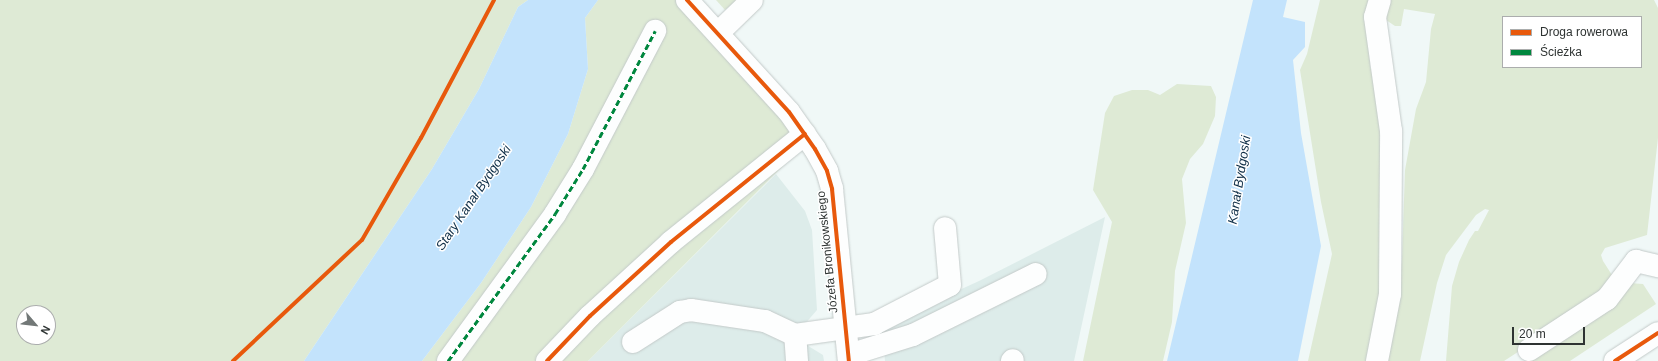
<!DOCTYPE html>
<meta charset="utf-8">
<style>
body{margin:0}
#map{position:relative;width:1658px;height:361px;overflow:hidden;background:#f0f8f7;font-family:Arial,sans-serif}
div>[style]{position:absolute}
.built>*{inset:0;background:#ddecea}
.green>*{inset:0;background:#deead5}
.water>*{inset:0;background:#c3e3fc}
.roads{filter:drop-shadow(0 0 1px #c3cac9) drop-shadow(0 0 1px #c3cac9)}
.minor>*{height:22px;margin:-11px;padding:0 11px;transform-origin:11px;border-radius:11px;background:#fdfefe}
.quiet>*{height:3px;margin-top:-1.5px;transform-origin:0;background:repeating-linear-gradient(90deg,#00873e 0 6px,transparent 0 9px)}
.cycleway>*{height:4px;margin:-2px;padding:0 2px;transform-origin:2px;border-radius:2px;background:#e8590c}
span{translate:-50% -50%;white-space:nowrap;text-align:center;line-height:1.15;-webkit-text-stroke:3px #fff;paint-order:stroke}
.street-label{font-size:12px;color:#2e3332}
.water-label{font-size:13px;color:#0d2d46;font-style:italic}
.legend{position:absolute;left:1502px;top:16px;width:140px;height:52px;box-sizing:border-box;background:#fff;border:1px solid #abadad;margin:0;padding:5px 7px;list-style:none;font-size:12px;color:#2e3332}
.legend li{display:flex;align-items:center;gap:8px;height:20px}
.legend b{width:20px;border:1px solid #abadad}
.north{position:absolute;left:16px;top:305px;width:40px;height:40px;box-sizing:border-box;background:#fff;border:1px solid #abadad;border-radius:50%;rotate:118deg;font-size:11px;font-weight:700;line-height:16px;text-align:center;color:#2e3332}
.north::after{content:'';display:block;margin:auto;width:14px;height:18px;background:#727877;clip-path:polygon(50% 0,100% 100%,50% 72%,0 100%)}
.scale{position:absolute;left:1512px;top:327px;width:73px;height:18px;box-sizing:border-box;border:2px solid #2e3332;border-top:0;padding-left:5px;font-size:12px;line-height:14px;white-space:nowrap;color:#2e3332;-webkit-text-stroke:3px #fff;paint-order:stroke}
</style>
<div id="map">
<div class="built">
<div style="clip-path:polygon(776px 174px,805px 211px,812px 230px,817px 310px,804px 325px,805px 344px,823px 355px,824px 361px,588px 361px)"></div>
<div style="clip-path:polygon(1105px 217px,1074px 361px,885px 361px,881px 326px,979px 281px)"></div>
</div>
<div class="green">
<div style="clip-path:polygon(evenodd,0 0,528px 0,518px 7px,479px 89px,432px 169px,304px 361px,0 361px,0 0,24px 313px,48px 313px,48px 337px,24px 337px,24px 313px)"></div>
<div style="clip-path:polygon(598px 0,687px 0,809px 140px,588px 361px,422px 361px,481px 283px,531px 207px,568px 134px,588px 69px,585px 18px)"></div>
<div style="clip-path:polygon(716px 0,737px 0,725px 10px)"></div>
<div style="clip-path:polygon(1320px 0,1371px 0,1370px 66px,1379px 98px,1382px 187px,1380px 301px,1370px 361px,1308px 361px,1332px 254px,1321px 202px,1300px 70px,1307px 54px)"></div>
<div style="clip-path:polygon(evenodd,1383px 0,1654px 0,1658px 8px,1658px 138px,1647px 235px,1605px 248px,1601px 255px,1603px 261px,1612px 275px,1607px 294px,1504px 361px,1446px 361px,1452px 286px,1459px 262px,1469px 240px,1475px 231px,1478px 231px,1489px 210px,1485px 209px,1476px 215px,1446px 255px,1437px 283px,1420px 361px,1385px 361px,1402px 259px,1405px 170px,1416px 109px,1426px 82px,1431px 29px,1435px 14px,1404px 9px,1401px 26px,1395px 26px,1383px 18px,1383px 0,1503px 17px,1641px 17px,1641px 67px,1503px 67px,1503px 17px)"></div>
<div style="clip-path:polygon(1177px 84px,1211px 86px,1216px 97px,1215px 116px,1203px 144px,1190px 159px,1182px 179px,1186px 223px,1175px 271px,1172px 322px,1163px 361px,1083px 361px,1112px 222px,1093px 190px,1105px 113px,1114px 96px,1132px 90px,1148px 90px,1160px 95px)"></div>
<div style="clip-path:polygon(1629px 283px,1643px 284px,1656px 304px,1570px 361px,1525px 361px,1619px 298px)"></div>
</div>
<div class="water">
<div style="clip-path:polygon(528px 0,598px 0,585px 18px,588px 69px,568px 134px,531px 207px,481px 283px,422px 361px,304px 361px,432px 169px,479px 89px,518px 7px)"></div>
<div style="clip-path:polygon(1253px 0,1287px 0,1283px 17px,1305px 22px,1305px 47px,1293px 60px,1301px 133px,1321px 246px,1298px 361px,1167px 361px)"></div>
</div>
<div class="roads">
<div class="minor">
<div style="left:687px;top:0;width:151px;rotate:47.7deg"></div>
<div style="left:789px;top:112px;width:45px;rotate:54.9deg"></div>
<div style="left:815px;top:149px;width:25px;rotate:61deg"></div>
<div style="left:827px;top:171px;width:19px;rotate:74deg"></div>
<div style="left:832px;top:189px;width:173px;rotate:84.4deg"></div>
<div style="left:718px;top:33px;width:47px;rotate:-44.1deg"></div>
<div style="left:633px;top:342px;width:56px;rotate:-32.6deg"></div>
<div style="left:680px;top:312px;width:11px;rotate:-10deg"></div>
<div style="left:691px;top:310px;width:75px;rotate:8.5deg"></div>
<div style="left:765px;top:321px;width:33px;rotate:25deg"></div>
<div style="left:1529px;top:350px;width:93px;rotate:-33.2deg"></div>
<div style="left:1607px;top:299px;width:48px;rotate:-52.7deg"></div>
<div style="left:1636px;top:261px;width:23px;rotate:13deg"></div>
<div style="left:849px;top:355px;width:67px;rotate:-17.4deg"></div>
<div style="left:913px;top:335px;width:137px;rotate:-26.4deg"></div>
<div style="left:448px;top:361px;width:182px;rotate:-53.9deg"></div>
<div style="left:555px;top:214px;width:53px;rotate:-58.1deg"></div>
<div style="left:583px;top:169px;width:156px;rotate:-62.4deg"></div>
<div style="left:547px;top:361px;width:62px;rotate:-46.3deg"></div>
<div style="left:590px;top:316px;width:110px;rotate:-42.4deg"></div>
<div style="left:671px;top:242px;width:172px;rotate:-38.9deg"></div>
<div style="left:797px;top:361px;width:26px;rotate:-94deg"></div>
<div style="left:795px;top:335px;width:80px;rotate:-7.9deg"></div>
<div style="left:874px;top:324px;width:85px;rotate:-27.2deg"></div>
<div style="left:950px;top:285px;width:57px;rotate:-95deg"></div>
<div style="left:1012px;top:361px;width:1px;rotate:-45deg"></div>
<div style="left:1377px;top:361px;width:68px;rotate:-79deg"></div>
<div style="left:1390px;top:294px;width:163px;rotate:-89.6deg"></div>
<div style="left:1391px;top:131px;width:115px;rotate:-98deg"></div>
<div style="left:1375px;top:17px;width:18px;rotate:-74deg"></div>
<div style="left:1615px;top:361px;width:51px;rotate:-33.1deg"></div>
</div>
</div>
<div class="quiet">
<div style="left:448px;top:361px;width:182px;rotate:-53.9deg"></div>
<div style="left:555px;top:214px;width:53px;rotate:-58.1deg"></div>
<div style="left:583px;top:169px;width:156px;rotate:-62.4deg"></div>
</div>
<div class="cycleway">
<div style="left:687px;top:0;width:151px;rotate:47.7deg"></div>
<div style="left:789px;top:112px;width:45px;rotate:54.9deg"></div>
<div style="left:815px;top:149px;width:25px;rotate:61deg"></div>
<div style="left:827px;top:171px;width:19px;rotate:74deg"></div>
<div style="left:832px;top:189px;width:173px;rotate:84.4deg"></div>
<div style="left:233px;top:361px;width:177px;rotate:-43.2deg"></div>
<div style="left:362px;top:240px;width:118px;rotate:-60deg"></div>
<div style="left:421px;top:138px;width:156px;rotate:-62.1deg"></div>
<div style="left:547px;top:361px;width:62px;rotate:-46.3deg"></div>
<div style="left:590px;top:316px;width:110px;rotate:-42.4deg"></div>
<div style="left:671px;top:242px;width:172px;rotate:-38.9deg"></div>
<div style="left:1615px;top:361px;width:51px;rotate:-33.1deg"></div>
</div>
<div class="street-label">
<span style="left:828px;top:252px;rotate:-96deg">Józefa Bronikowskiego</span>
</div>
<div class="water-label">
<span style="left:1240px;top:180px;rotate:-81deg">Kanał Bydgoski</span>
<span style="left:474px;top:198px;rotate:-56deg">Stary Kanał Bydgoski</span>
</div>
<ul class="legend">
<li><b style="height:5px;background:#e8590c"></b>Droga rowerowa</li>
<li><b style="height:5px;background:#00873e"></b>Ścieżka</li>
</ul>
<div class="north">N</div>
<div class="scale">20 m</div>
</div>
